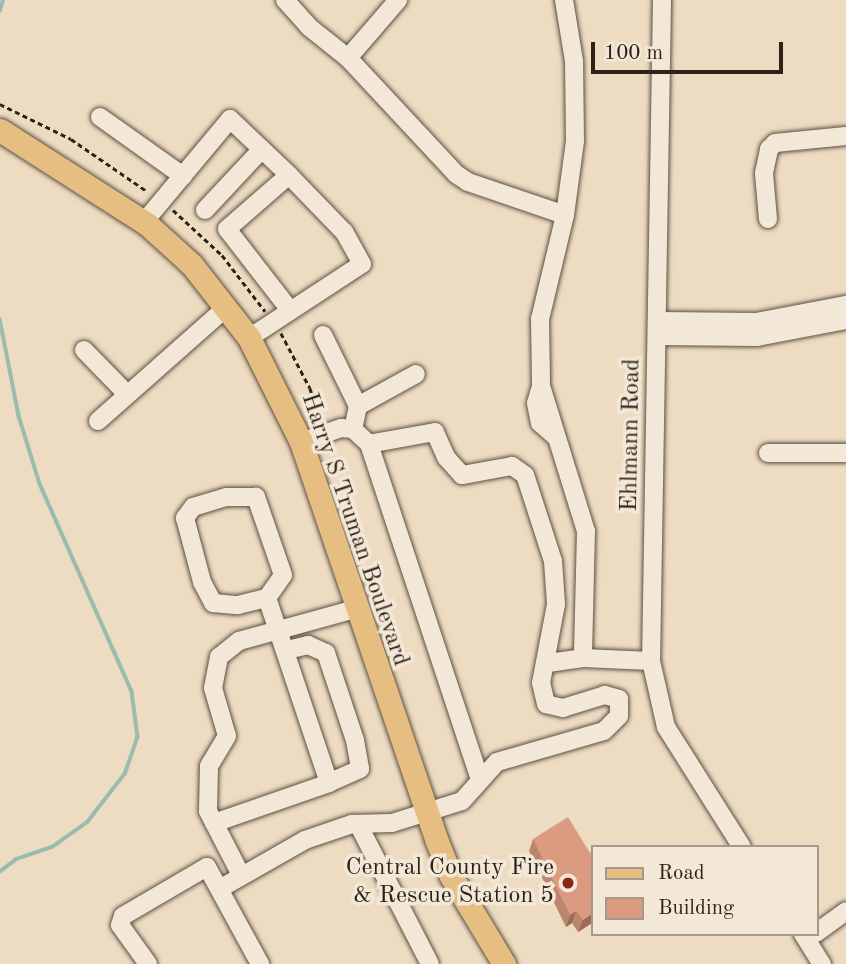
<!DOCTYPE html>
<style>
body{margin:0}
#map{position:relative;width:846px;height:964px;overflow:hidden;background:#eddcc2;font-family:"Old Standard TT",serif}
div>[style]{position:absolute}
.stream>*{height:3.5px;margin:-1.75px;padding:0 1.75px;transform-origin:1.75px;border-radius:1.75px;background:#9abcae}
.path>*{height:2.5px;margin-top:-1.25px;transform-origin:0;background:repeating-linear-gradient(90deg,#2d2217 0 5px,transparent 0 8.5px)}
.roads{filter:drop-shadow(0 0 2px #5d5042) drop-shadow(0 0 2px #5d5042)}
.minor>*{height:18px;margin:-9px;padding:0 9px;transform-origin:9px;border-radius:9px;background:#f3e8d7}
.major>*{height:23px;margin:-11.5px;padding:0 11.5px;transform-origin:11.5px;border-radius:11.5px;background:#e6be81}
.wall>*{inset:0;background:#bb856e}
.shaded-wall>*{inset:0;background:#996c5a}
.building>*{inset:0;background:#da9b80}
.dots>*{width:19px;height:19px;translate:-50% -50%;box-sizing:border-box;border:4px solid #f3e8d7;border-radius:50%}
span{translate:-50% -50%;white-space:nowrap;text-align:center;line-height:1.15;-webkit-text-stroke:7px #f3e8d7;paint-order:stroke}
.street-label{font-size:24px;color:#2d2217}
.poi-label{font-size:24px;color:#2d2217}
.right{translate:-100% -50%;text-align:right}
.legend{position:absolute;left:591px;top:845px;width:228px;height:91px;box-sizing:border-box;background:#f3e8d7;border:2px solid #a4998a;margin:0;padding:9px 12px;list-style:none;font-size:21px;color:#2d2217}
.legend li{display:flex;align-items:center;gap:14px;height:35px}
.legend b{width:35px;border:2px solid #a4998a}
.scale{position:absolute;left:591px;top:42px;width:192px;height:32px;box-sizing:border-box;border:4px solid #2d2217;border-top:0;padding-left:9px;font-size:21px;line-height:24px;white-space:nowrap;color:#2d2217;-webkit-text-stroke:5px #f3e8d7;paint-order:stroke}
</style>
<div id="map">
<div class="stream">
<div style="left:0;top:11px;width:11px;rotate:-75deg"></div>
<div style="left:0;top:319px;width:99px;rotate:78.9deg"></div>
<div style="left:19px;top:416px;width:71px;rotate:72.8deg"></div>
<div style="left:40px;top:484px;width:227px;rotate:66.1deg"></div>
<div style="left:132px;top:692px;width:45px;rotate:82.4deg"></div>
<div style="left:138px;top:737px;width:39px;rotate:109deg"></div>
<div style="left:125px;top:774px;width:61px;rotate:127.6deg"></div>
<div style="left:88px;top:822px;width:43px;rotate:144.5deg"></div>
<div style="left:53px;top:847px;width:39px;rotate:161deg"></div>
<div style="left:16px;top:860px;width:20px;rotate:143deg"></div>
</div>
<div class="path">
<div style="left:0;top:104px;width:79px;rotate:26.2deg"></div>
<div style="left:71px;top:139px;width:93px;rotate:34.5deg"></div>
<div style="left:173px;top:210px;width:67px;rotate:42.6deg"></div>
<div style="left:222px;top:255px;width:71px;rotate:52.5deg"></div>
<div style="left:281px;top:333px;width:62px;rotate:62.2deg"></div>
<div style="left:310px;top:388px;width:33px;rotate:72deg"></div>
</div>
<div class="roads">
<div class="minor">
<div style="left:285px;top:0;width:36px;rotate:48deg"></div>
<div style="left:309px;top:27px;width:50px;rotate:38.5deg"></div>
<div style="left:348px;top:58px;width:158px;rotate:47deg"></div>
<div style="left:456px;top:174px;width:14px;rotate:34deg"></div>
<div style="left:468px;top:182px;width:102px;rotate:18.8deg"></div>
<div style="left:565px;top:215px;width:75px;rotate:-82.3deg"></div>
<div style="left:575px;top:141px;width:80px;rotate:-90.7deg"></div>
<div style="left:574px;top:61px;width:62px;rotate:-99.3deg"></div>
<div style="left:662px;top:0;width:661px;rotate:90.95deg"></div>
<div style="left:651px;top:661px;width:68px;rotate:77.2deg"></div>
<div style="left:666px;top:727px;width:142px;rotate:57.7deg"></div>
<div style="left:348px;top:58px;width:77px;rotate:-49.2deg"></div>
<div style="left:100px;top:117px;width:102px;rotate:35.4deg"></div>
<div style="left:205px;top:210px;width:83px;rotate:-46.9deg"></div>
<div style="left:565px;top:215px;width:107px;rotate:103.5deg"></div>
<div style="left:540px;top:319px;width:67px;rotate:89.1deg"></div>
<div style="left:541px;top:386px;width:152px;rotate:72.8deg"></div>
<div style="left:586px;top:531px;width:127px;rotate:91.4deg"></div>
<div style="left:583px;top:658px;width:68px;rotate:2.5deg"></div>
<div style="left:768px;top:219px;width:46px;rotate:-95deg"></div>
<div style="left:764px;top:173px;width:25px;rotate:-78deg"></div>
<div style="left:769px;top:149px;width:8px;rotate:-45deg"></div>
<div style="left:775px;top:143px;width:71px;rotate:-5.6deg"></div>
<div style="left:144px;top:222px;width:134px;rotate:-50.1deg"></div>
<div style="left:230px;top:119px;width:81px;rotate:43.5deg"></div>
<div style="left:659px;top:321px;width:97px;rotate:0.6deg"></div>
<div style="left:756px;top:322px;width:92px;rotate:-10.7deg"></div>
<div style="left:323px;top:335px;width:79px;rotate:63.8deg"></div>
<div style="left:358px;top:406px;width:24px;rotate:102deg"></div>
<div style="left:658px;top:336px;width:99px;rotate:0.6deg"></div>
<div style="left:757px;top:337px;width:91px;rotate:-10.8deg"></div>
<div style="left:249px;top:338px;width:135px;rotate:-33.2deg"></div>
<div style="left:362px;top:264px;width:37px;rotate:-119deg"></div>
<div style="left:344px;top:232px;width:79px;rotate:-134deg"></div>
<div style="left:289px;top:175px;width:82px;rotate:138.9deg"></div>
<div style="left:227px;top:229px;width:101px;rotate:52.2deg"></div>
<div style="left:84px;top:350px;width:62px;rotate:45.7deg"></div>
<div style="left:541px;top:386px;width:18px;rotate:106deg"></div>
<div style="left:536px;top:403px;width:20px;rotate:79deg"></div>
<div style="left:540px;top:423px;width:20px;rotate:41deg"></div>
<div style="left:358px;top:406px;width:66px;rotate:-28.9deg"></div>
<div style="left:98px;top:421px;width:172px;rotate:-41.5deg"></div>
<div style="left:369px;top:444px;width:354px;rotate:71.7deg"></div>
<div style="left:768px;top:453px;width:78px"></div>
<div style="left:287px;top:650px;width:22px;rotate:-13deg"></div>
<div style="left:308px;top:645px;width:20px;rotate:24deg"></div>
<div style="left:326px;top:653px;width:92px;rotate:71.6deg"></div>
<div style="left:355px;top:740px;width:29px;rotate:80deg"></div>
<div style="left:360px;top:769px;width:34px;rotate:156deg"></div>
<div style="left:548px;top:663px;width:35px;rotate:-8deg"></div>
<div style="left:214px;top:823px;width:122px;rotate:-19.2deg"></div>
<div style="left:329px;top:783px;width:195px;rotate:-108.5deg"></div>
<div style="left:267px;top:598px;width:28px;rotate:-55deg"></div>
<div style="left:283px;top:575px;width:83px;rotate:-109.1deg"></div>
<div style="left:256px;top:497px;width:30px;rotate:180deg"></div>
<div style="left:226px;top:497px;width:34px;rotate:163deg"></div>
<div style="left:193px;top:507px;width:14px;rotate:126deg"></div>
<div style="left:185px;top:518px;width:66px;rotate:75.1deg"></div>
<div style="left:202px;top:582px;width:24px;rotate:62deg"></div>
<div style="left:213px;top:603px;width:25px;rotate:5deg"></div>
<div style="left:238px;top:605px;width:30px;rotate:-14deg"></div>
<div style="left:358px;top:824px;width:157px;rotate:62.8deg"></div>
<div style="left:241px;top:875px;width:72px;rotate:-117.3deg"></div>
<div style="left:208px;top:811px;width:45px;rotate:-88.7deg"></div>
<div style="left:209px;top:766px;width:35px;rotate:-59deg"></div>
<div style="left:227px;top:736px;width:50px;rotate:-106.3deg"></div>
<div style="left:213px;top:688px;width:32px;rotate:-79deg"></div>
<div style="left:219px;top:657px;width:26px;rotate:-39deg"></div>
<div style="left:239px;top:641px;width:120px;rotate:-15.4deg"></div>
<div style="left:221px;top:888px;width:97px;rotate:-29.7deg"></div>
<div style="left:305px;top:840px;width:50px;rotate:-18.8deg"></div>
<div style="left:352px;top:824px;width:40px;rotate:-1.4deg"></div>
<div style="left:392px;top:823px;width:73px;rotate:-17.4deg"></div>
<div style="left:462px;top:801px;width:52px;rotate:-48.1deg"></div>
<div style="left:497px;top:762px;width:111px;rotate:-16.2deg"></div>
<div style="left:604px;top:731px;width:21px;rotate:-45deg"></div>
<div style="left:619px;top:716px;width:17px;rotate:-90deg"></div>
<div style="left:619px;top:699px;width:15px;rotate:-164deg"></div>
<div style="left:605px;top:695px;width:44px;rotate:162.8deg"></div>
<div style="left:563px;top:708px;width:17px;rotate:-167deg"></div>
<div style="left:546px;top:704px;width:22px;rotate:-103deg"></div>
<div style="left:541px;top:683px;width:80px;rotate:-79.2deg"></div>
<div style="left:556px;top:604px;width:43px;rotate:-94deg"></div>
<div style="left:553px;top:561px;width:90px;rotate:-108deg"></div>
<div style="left:525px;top:475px;width:16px;rotate:-145deg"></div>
<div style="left:512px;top:466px;width:51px;rotate:169.8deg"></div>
<div style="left:462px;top:475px;width:24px;rotate:-132deg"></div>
<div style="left:446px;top:457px;width:27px;rotate:-114deg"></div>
<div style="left:435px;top:432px;width:67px;rotate:169.7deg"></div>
<div style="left:369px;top:444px;width:22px;rotate:-137deg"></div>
<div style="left:353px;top:429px;width:12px;rotate:-175deg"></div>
<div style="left:341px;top:428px;width:42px;rotate:160.7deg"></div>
<div style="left:816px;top:933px;width:37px;rotate:-36deg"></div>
<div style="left:803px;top:934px;width:36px;rotate:58deg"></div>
<div style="left:148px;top:964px;width:48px;rotate:-125.7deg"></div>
<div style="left:120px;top:925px;width:9px;rotate:-72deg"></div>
<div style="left:123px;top:916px;width:97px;rotate:-30.3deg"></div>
<div style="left:207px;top:867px;width:111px;rotate:61.3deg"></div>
</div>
<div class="major">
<div style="left:0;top:130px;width:174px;rotate:32.6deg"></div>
<div style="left:147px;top:224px;width:61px;rotate:42.3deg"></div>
<div style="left:192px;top:265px;width:93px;rotate:52deg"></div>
<div style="left:249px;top:338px;width:116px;rotate:63.4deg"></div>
<div style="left:301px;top:442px;width:419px;rotate:71.2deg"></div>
<div style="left:436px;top:839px;width:40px;rotate:68deg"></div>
<div style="left:451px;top:876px;width:103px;rotate:58.9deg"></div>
</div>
</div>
<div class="wall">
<div style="clip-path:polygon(533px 839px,590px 853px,592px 852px,592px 923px,578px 932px,572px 923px,566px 927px,529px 851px)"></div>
</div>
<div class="shaded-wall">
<div style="clip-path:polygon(576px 911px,572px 923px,566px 927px,570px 915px)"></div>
<div style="clip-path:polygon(592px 914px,592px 923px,578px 932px,583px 920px)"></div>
</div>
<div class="building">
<div style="clip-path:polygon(568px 817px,590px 853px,592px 852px,592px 914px,583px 920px,576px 911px,570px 915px,533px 839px)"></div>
</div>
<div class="dots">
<div style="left:568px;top:883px;background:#8f2418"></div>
</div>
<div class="street-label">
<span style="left:632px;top:435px;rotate:-89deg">Ehlmann Road</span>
<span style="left:354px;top:530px;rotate:71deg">Harry S Truman Boulevard</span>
</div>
<div class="poi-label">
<span class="right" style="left:554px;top:883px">Central County Fire<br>&amp; Rescue Station 5</span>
</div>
<ul class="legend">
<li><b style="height:9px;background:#e6be81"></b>Road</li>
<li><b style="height:19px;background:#da9b80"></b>Building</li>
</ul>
<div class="scale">100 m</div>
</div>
